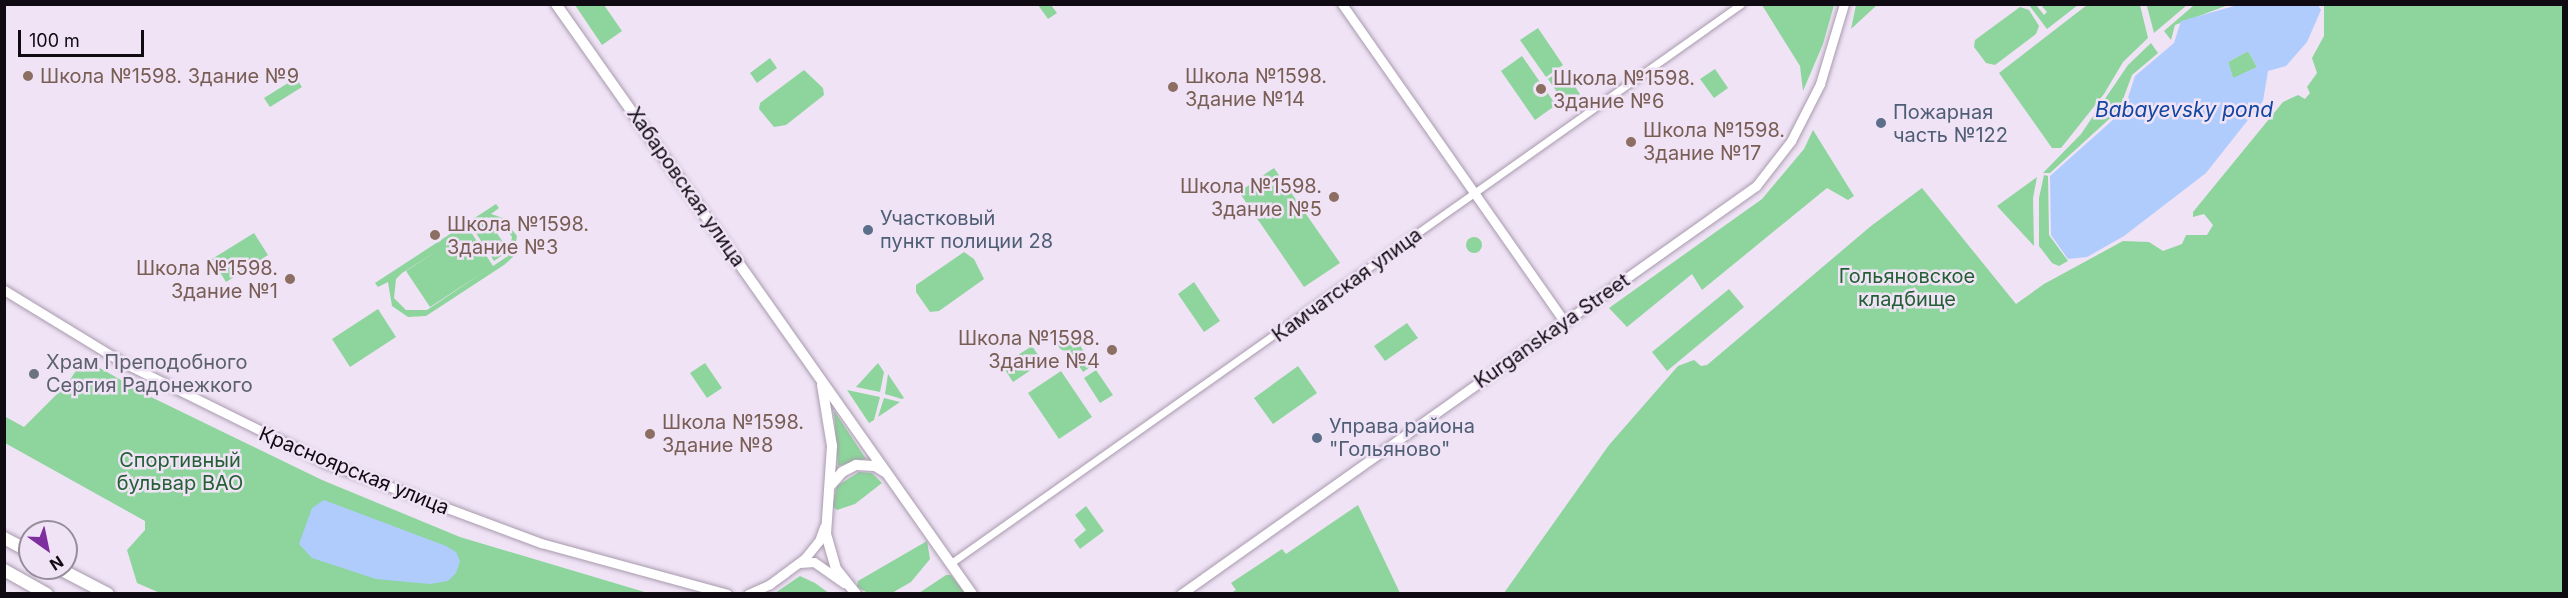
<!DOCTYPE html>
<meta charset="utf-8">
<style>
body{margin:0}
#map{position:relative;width:2568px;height:598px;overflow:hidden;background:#f0e3f6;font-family:Inter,sans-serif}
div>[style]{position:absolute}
.green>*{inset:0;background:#8dd59c}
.round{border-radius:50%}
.water>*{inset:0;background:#afccfd}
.roads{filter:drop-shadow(0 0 2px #a89bad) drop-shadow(0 0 2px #a89bad)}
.minor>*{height:7px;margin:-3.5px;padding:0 3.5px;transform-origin:3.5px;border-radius:3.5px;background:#fff}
.tertiary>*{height:9px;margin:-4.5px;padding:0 4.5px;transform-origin:4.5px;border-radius:4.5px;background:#fff}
.secondary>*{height:10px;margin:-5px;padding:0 5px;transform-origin:5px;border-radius:5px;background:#fff}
.trunk>*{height:12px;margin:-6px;padding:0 6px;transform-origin:6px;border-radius:6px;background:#fff}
.dots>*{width:16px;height:16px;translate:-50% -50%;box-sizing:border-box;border:3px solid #f0e3f6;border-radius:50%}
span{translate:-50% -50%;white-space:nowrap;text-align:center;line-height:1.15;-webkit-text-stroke:5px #f0e3f6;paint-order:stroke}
.education-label{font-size:20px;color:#785e54}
.left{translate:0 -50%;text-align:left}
.right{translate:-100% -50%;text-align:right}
.service-label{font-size:20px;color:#4e5e75}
.street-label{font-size:20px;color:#100b12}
.park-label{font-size:20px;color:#246035}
.worship-label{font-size:20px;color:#5b616d}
.water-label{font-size:21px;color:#1346a1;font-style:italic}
.frame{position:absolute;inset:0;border:6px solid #100b12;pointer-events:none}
.north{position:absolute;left:18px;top:520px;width:60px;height:60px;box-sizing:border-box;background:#f0e3f6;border:2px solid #968d9b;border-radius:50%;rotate:147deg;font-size:16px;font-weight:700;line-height:24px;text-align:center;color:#100b12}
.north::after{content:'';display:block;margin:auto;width:21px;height:27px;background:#7d2f9f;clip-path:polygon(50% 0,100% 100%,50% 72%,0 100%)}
.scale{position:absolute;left:18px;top:30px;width:126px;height:27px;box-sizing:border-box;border:3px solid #100b12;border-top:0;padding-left:8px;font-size:18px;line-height:21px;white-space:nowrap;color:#100b12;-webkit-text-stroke:4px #f0e3f6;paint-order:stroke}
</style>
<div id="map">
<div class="green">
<div style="clip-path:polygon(2151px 4px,2187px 4px,2187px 5px,2154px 33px,2147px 6px)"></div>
<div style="clip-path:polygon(575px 5px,604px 5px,622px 31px,602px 45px)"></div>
<div style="clip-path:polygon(1038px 5px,1051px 5px,1057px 13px,1048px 19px)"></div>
<div style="clip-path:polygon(1762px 5px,1834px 5px,1823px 44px,1803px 91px,1800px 66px)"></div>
<div style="clip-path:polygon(1856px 5px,1877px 5px,1851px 29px)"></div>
<div style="clip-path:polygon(2029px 5px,2036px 5px,2044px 15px,2047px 12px,2041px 5px,2078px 5px,2047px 29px)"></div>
<div style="clip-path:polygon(2087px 5px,2140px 5px,2148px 38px,2123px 62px,2104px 94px,2061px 148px,2052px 148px,1999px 73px)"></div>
<div style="clip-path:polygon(2228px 5px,2175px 25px,2171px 40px,2164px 31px,2193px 6px)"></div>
<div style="clip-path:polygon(2324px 5px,2563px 5px,2563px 593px,1504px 593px,1609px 445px,1678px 366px,1694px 360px,1701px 366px,1707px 365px,1871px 226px,1922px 188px,2016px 304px,2044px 284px,2123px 241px,2149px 242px,2163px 251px,2182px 244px,2186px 235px,2207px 235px,2213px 225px,2204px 214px,2193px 217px,2193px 212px,2283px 102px,2298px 95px,2305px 99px,2310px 93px,2307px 87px,2317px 73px,2312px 58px,2324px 36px)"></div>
<div style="clip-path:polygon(2020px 7px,2029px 10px,2039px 26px,2036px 34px,1995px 65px,1986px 63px,1974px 47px,1975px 40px)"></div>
<div style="clip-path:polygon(1538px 28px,1563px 65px,1546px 77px,1520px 40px)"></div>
<div style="clip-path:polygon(2151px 43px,2158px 53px,2132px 75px,2119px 110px,2050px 173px,2043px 173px,2081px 134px,2128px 65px)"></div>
<div style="clip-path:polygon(2248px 51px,2257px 67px,2233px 79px,2228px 62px)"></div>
<div style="clip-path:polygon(1522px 56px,1556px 105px,1535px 120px,1501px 71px)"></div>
<div style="clip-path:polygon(770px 58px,777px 68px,757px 83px,750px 73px)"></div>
<div style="clip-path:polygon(1563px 69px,1580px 94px,1565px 104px,1548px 79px)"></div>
<div style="clip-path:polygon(1715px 69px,1728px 88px,1714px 98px,1700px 79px)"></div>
<div style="clip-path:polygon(804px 70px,823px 88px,824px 95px,786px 125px,774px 127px,759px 109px,760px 103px)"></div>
<div style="clip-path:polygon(296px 78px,302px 87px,270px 107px,264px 98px)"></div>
<div style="clip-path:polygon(1813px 130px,1854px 196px,1848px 200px,1827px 188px,1702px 290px,1692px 274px,1627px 327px,1609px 308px,1762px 199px,1804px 149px)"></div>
<div style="clip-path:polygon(1274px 168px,1340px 263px,1304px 287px,1239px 192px)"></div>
<div style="clip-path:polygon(2044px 175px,2048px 176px,2049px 235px,2068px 261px,2059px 266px,2052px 263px,2039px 246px,2039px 198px)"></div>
<div style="clip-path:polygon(2037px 177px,2033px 198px,2034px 246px,1997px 206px)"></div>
<div style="clip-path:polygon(evenodd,496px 204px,499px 208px,491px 214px,503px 218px,517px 236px,513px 257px,504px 265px,426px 316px,408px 317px,392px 306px,388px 282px,378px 287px,375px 283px,496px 204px,486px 217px,502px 223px,512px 237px,508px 256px,493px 266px,469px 229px,486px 217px,496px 204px,440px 249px,406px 271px,430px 307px,485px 271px,427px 310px,406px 310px,394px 298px,396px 279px,402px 273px,440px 249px)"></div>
<div style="clip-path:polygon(488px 220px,509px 251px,494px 261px,474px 230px)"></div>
<div style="clip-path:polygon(254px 233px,268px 255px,226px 282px,212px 259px)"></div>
<div class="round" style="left:1466px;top:237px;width:16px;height:16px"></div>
<div style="clip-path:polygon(964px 252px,974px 259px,984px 279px,939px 311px,930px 312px,916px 292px,916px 285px)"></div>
<div style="clip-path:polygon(1194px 282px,1220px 321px,1204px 332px,1178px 294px)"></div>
<div style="clip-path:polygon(1729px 289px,1744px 307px,1667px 371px,1652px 352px)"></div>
<div style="clip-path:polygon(378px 309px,396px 337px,350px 367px,332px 339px)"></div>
<div style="clip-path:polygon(1407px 323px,1418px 338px,1385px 361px,1374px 346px)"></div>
<div class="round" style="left:1057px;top:333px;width:18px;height:18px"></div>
<div style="clip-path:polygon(1079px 344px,1093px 365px,1083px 372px,1069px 351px)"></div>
<div style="clip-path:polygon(1032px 346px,1043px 362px,1013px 382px,1002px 365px)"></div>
<div style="clip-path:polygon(84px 359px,149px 396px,322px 480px,460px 537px,648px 593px,160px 593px,137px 583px,127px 550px,145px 530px,145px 521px,5px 443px,4px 416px,24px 427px,67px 384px)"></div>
<div style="clip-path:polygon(705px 363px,722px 388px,707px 398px,690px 373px)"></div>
<div style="clip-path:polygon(878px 363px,884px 372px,880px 392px,856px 387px)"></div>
<div style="clip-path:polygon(1298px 366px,1317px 393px,1273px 424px,1254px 398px)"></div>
<div style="clip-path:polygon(1096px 370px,1113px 395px,1100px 403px,1084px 378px)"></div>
<div style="clip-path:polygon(1061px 371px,1092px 417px,1059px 439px,1028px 393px)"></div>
<div style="clip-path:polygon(888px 374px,904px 398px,902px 399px,885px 394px)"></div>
<div style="clip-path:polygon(847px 390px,880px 397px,874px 420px,869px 423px)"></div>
<div style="clip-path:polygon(884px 398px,900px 402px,878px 417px)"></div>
<div style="clip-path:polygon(834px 412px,835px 412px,866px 459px,838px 466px)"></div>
<div style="clip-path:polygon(859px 472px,872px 473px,882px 483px,855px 504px,837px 510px,832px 506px,837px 486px)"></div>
<div style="clip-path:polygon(1358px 505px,1400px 593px,1231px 593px,1236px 590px,1231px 583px,1282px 549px,1286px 554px)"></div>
<div style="clip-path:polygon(1086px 506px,1104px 531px,1080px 549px,1074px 540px,1086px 530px,1075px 515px)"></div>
<div style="clip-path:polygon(927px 541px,930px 559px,911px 582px,892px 593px,868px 593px,857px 587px,858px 581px)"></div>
<div style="clip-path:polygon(946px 575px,951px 575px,965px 593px,919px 593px)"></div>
<div style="clip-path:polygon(800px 576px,815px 583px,829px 593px,775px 593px)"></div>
</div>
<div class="water">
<div style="clip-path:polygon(evenodd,2238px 5px,2318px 5px,2321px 10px,2307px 42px,2286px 66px,2268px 71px,2263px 101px,2206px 173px,2124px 236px,2087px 257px,2068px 259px,2051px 235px,2050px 176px,2124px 110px,2135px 76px,2174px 43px,2181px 21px,2238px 5px,2248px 51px,2257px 67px,2233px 78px,2228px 62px,2248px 51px)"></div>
<div style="clip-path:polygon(324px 500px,446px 546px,456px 552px,460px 561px,456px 573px,448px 581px,430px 584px,376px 579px,312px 558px,299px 544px,312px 508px)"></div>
</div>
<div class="roads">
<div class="minor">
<div style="left:951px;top:563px;width:968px;rotate:-35.28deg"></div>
</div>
<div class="tertiary">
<div style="left:1342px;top:4px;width:388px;rotate:55deg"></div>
<div style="left:4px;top:290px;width:138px;rotate:31.4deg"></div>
<div style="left:122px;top:362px;width:225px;rotate:26.3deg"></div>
<div style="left:324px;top:462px;width:232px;rotate:20.5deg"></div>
<div style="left:541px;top:543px;width:193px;rotate:15.3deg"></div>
<div style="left:799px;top:563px;width:15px;rotate:-4deg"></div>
<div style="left:814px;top:562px;width:37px;rotate:35deg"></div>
<div style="left:748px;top:594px;width:24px;rotate:-24deg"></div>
<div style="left:770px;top:584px;width:44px;rotate:-36.6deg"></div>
<div style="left:805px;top:558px;width:22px;rotate:-51deg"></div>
<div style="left:819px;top:541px;width:15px;rotate:-70deg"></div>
<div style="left:1181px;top:594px;width:705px;rotate:-35.36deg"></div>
<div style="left:1756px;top:186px;width:57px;rotate:-52.1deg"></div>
<div style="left:1791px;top:141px;width:64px;rotate:-63deg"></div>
<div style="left:1820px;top:84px;width:84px;rotate:-73.3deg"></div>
</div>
<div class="secondary">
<div style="left:556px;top:4px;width:722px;rotate:54.81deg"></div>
<div style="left:822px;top:385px;width:62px;rotate:80.7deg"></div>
<div style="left:832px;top:446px;width:88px;rotate:93.9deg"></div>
<div style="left:826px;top:534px;width:36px;rotate:74deg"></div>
<div style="left:836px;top:569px;width:32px;rotate:51deg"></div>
<div style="left:830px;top:486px;width:18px;rotate:-49deg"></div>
<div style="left:842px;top:472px;width:16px;rotate:-27deg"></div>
<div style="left:856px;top:465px;width:19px;rotate:3deg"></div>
<div style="left:875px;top:466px;width:12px;rotate:31deg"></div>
</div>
<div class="trunk">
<div style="left:4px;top:538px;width:30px;rotate:28deg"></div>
<div style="left:58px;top:568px;width:56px;rotate:27.5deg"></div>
<div style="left:4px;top:570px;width:49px;rotate:29.2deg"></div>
</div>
</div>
<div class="dots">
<div style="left:28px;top:76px;background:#8d6e63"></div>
<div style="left:1173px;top:87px;background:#8d6e63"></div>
<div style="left:1541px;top:89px;background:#8d6e63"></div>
<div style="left:1881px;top:123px;background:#5c6f8a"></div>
<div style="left:1631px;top:142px;background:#8d6e63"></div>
<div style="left:1334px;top:197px;background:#8d6e63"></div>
<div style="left:868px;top:230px;background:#5c6f8a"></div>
<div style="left:435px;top:235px;background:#8d6e63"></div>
<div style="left:290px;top:279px;background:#8d6e63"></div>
<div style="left:1112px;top:350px;background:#8d6e63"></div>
<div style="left:34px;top:374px;background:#6b7280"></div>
<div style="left:650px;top:434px;background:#8d6e63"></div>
<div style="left:1317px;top:438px;background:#5c6f8a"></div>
</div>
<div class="education-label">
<span class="left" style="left:40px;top:76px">Школа №1598. Здание №9</span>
<span class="left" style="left:1185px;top:88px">Школа №1598.<br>Здание №14</span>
<span class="left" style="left:1553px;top:90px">Школа №1598.<br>Здание №6</span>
<span class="left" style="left:1643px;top:142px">Школа №1598.<br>Здание №17</span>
<span class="right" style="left:1322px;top:198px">Школа №1598.<br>Здание №5</span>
<span class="left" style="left:447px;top:236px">Школа №1598.<br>Здание №3</span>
<span class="right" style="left:278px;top:280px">Школа №1598.<br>Здание №1</span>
<span class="right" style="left:1100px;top:350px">Школа №1598.<br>Здание №4</span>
<span class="left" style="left:662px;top:434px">Школа №1598.<br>Здание №8</span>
</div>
<div class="service-label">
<span class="left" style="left:1893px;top:124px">Пожарная<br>часть №122</span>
<span class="left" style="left:880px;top:230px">Участковый<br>пункт полиции 28</span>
<span class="left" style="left:1329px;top:438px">Управа района<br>"Гольяново"</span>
</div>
<div class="street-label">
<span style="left:686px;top:187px;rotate:55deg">Хабаровская улица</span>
<span style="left:1347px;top:285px;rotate:-36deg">Камчатская улица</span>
<span style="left:1552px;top:331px;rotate:-35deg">Kurganskaya Street</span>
<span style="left:354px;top:471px;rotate:22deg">Красноярская улица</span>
</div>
<div class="park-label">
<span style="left:1907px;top:288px">Гольяновское<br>кладбище</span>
<span style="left:180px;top:472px">Спортивный<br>бульвар ВАО</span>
</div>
<div class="worship-label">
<span class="left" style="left:46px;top:374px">Храм Преподобного<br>Сергия Радонежкого</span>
</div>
<div class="water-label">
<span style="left:2184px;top:110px">Babayevsky pond</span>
</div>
<div class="frame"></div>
<div class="north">N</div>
<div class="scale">100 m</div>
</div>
